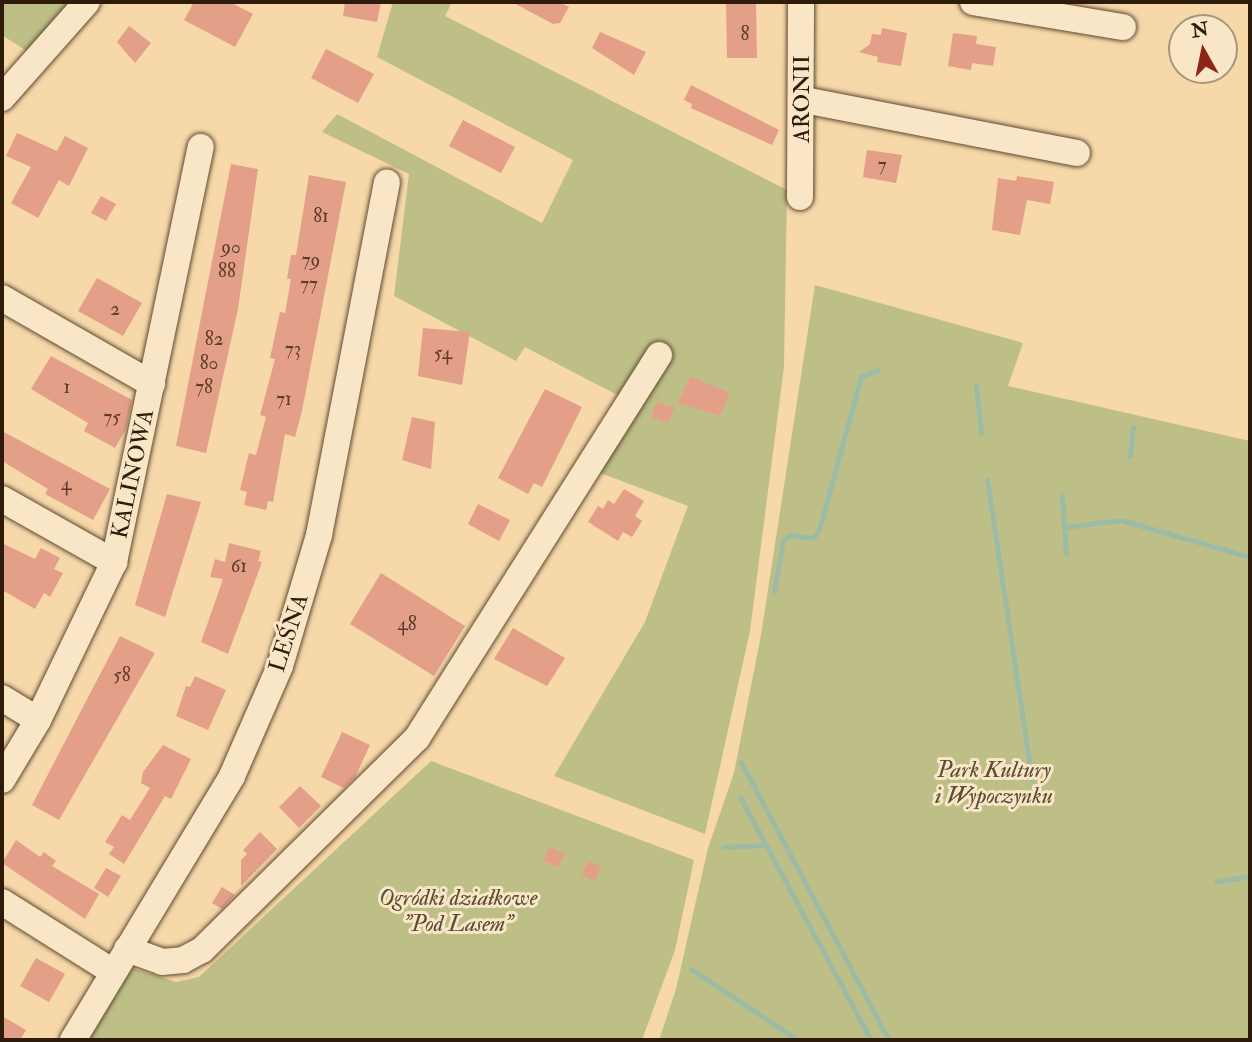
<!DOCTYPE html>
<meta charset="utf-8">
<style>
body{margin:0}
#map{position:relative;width:1252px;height:1042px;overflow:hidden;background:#f6d8a9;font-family:"IM FELL Double Pica",serif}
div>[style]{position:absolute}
.green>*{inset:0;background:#bdbf87}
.stream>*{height:5px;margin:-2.5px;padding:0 2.5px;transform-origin:2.5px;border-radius:2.5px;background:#9dbaa5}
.building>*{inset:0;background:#e49f88}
.roads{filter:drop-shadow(0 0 2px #604a33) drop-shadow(0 0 2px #604a33)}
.minor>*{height:26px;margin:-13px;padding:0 13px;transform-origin:13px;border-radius:13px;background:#f9e6c7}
span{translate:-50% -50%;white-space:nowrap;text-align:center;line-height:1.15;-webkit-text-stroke:6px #f9e6c7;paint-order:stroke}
.number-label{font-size:19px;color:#5c3c2b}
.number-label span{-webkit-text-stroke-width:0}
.street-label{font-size:23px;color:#2e1b0c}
.park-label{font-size:23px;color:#594c31;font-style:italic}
.frame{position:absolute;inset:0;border:4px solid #2e1b0c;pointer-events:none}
.north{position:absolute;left:1168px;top:14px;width:70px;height:70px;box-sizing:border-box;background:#f9e6c7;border:2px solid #a8957c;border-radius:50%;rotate:351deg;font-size:19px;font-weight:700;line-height:28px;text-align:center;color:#2e1b0c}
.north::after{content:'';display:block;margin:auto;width:24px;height:32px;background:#8f2418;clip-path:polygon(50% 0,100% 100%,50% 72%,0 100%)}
</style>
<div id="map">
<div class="green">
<div style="clip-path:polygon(2px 2px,73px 2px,28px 52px,2px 35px)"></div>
<div style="clip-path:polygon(393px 2px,452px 2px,445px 16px,787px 190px,784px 367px,750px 631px,705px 834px,554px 776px,645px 622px,688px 506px,595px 471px,625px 399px,525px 347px,516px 361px,394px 296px,409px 174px,322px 132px,337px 114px,542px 223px,573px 160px,377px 57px)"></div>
<div style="clip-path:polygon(815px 285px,1023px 343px,1008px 386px,1250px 441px,1250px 1040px,659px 1040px,676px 989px,708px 848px,734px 773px,761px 635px)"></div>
<div style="clip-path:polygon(431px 761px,694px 860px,675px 950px,642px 1040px,86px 1040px,129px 967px,176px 982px,199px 977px)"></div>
</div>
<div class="stream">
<div style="left:976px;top:386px;width:47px;rotate:83.9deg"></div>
<div style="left:1130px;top:456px;width:29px;rotate:-84deg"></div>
<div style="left:987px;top:479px;width:305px;rotate:81.5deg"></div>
<div style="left:1062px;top:495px;width:59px;rotate:86.1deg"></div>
<div style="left:1064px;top:527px;width:57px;rotate:-7deg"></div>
<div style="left:1121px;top:520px;width:134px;rotate:16deg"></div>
<div style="left:774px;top:592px;width:52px;rotate:-80deg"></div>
<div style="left:783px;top:541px;width:9px;rotate:-41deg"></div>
<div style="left:790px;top:535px;width:23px;rotate:7deg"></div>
<div style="left:813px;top:538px;width:10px;rotate:-53deg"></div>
<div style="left:819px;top:530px;width:160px;rotate:-74.7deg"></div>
<div style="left:861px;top:376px;width:18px;rotate:-19deg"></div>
<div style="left:741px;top:762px;width:315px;rotate:62deg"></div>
<div style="left:740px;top:797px;width:276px;rotate:61.7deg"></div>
<div style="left:723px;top:847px;width:43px;rotate:-2.7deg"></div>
<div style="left:1216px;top:882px;width:35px;rotate:-10deg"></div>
<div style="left:691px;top:969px;width:128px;rotate:33.6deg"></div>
</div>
<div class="building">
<div style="clip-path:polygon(194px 2px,230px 2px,253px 14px,235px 47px,184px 20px)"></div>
<div style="clip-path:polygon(345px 2px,381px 2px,377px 22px,343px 16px)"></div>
<div style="clip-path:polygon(512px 2px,559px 2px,569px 7px,560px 23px,553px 24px)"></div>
<div style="clip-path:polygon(726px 2px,756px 2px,757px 58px,727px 58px)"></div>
<div style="clip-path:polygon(129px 26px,151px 43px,135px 63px,117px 42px)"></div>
<div style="clip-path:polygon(882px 28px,907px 33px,901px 66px,877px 62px,878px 57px,859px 52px,870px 44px,872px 34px,881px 35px)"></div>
<div style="clip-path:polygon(600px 32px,646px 52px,634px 75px,592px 48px)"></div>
<div style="clip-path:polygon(953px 33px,977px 36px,976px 44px,996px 47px,993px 66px,972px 63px,971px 70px,948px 66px)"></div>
<div style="clip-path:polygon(326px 49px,374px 74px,358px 103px,311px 78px)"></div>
<div style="clip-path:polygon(691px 85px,779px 130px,772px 145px,691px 108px,692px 104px,684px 100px)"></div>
<div style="clip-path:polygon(463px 120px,515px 147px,501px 173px,449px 146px)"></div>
<div style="clip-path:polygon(17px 133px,57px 151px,65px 136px,88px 148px,69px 186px,59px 180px,38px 218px,11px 203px,31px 167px,6px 156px)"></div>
<div style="clip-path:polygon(867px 150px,902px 155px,896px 183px,863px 177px)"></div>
<div style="clip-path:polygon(231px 164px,258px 169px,238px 309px,206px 453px,176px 446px)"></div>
<div style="clip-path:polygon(309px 175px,346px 182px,302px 411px,295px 437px,285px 434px,273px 502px,268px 501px,266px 510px,244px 505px,247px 492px,240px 490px,249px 453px,256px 455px,266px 417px,260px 415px,275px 359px,270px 358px,280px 312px,285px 313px,291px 279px,287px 279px,291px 255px,296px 255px)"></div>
<div style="clip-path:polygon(1017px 176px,1054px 182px,1050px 204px,1027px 200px,1020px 235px,992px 230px,998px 178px,1016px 181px)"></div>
<div style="clip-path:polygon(101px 196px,116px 204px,106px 221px,91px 213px)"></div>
<div style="clip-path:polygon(97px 278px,142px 303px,123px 336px,78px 311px)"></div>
<div style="clip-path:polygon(423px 328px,470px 332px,462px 385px,418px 376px)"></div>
<div style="clip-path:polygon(51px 356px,132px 400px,126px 429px,115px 448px,84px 431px,88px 423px,31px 389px)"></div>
<div style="clip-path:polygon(690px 376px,729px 393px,720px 416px,678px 403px)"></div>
<div style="clip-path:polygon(545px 389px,582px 407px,542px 487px,534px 483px,528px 494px,498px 478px)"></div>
<div style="clip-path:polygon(656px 402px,674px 408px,668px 423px,651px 417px)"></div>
<div style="clip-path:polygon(412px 417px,435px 422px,431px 469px,402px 460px)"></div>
<div style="clip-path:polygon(2px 431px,110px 489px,93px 520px,45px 494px,48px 489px,2px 461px)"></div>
<div style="clip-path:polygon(624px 489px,644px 501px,635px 516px,642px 521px,632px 537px,623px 532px,618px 541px,588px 522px,598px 506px,603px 509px,608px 500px,614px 504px)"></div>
<div style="clip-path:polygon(167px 494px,201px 502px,165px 617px,135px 605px)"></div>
<div style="clip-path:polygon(478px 504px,510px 520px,499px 541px,468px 524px)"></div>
<div style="clip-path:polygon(2px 543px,35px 559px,41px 548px,60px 558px,54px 569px,63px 573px,50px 597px,44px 593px,35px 609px,2px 590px)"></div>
<div style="clip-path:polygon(229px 543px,261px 551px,258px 561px,262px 562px,228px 654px,201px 642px,223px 579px,210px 577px,215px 559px,225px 562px)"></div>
<div style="clip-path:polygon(381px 573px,465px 626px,434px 676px,350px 624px)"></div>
<div style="clip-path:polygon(513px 628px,565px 658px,547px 686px,494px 659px)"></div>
<div style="clip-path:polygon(120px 636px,155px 653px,59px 820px,32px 805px)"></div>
<div style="clip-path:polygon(195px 676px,226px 690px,208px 730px,176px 716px,186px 686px,190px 687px)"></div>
<div style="clip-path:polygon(342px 732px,370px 745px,355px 777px,344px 788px,321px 777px)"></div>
<div style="clip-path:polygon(163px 745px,191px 759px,171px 799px,165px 796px,124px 864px,109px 854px,114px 847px,105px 842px,122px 815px,130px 820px,150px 788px,141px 783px,143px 772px)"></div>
<div style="clip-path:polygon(300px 786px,321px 806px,299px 828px,279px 807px)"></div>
<div style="clip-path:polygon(260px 832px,277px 849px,241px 886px,241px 860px,247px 854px,243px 850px)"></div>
<div style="clip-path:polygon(16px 840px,40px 857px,44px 852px,56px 861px,52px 866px,99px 894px,85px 919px,2px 863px)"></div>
<div style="clip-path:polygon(549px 847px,565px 853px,559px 867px,543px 861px)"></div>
<div style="clip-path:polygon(588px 861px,601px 867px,595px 881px,582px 875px)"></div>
<div style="clip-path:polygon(106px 868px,121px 876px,108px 897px,94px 888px)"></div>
<div style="clip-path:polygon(222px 887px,235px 895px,222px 909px,212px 903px)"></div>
<div style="clip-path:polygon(36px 958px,65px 974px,49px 1002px,20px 986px)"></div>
<div style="clip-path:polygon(2px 1016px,26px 1030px,20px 1040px,2px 1040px)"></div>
</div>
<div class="roads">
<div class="minor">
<div style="left:973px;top:2px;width:152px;rotate:9.5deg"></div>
<div style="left:2px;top:98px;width:128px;rotate:-48.5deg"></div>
<div style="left:804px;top:100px;width:278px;rotate:11deg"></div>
<div style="left:800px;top:197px;width:195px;rotate:-89.7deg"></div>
<div style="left:2px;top:298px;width:173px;rotate:29.8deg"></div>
<div style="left:2px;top:499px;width:129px;rotate:29.4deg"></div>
<div style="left:2px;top:698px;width:42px;rotate:31.4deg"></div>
<div style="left:2px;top:780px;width:70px;rotate:-59deg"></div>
<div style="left:38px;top:720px;width:175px;rotate:-64.3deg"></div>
<div style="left:114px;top:562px;width:424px;rotate:-78.2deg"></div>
<div style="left:2px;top:902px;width:131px;rotate:32.2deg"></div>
<div style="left:127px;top:949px;width:37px;rotate:20deg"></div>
<div style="left:162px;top:962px;width:21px;rotate:-5deg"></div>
<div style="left:183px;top:960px;width:21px;rotate:-28deg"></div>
<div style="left:202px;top:950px;width:302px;rotate:-44.6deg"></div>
<div style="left:417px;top:738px;width:453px;rotate:-57.7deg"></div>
<div style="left:73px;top:1040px;width:308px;rotate:-58.9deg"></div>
<div style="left:232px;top:776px;width:120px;rotate:-66.4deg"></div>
<div style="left:280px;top:666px;width:137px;rotate:-73.4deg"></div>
<div style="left:319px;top:535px;width:359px;rotate:-79.1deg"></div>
</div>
</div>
<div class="number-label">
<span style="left:745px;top:35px">8</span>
<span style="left:882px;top:166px">7</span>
<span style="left:321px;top:217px">81</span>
<span style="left:231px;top:248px">90</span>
<span style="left:311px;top:261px">79</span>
<span style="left:227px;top:272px">88</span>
<span style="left:309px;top:285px">77</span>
<span style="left:115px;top:310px">2</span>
<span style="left:214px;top:340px">82</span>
<span style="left:293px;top:350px">73</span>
<span style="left:443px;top:354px">54</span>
<span style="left:209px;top:364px">80</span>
<span style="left:67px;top:388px">1</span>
<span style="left:204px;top:388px">78</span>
<span style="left:284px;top:400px">71</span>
<span style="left:112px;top:418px">75</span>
<span style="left:66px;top:485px">4</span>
<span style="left:239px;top:567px">61</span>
<span style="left:407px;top:625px">48</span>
<span style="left:122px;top:676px">58</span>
</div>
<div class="street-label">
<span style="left:802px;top:99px;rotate:-90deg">ARONII</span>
<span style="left:133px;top:474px;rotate:-78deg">KALINOWA</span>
<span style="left:289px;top:633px;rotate:-72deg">LEŚNA</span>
</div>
<div class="park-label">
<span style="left:994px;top:783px">Park Kultury<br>i Wypoczynku</span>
<span style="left:458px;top:911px">Ogródki działkowe<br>"Pod Lasem"</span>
</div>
<div class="frame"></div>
<div class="north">N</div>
</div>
